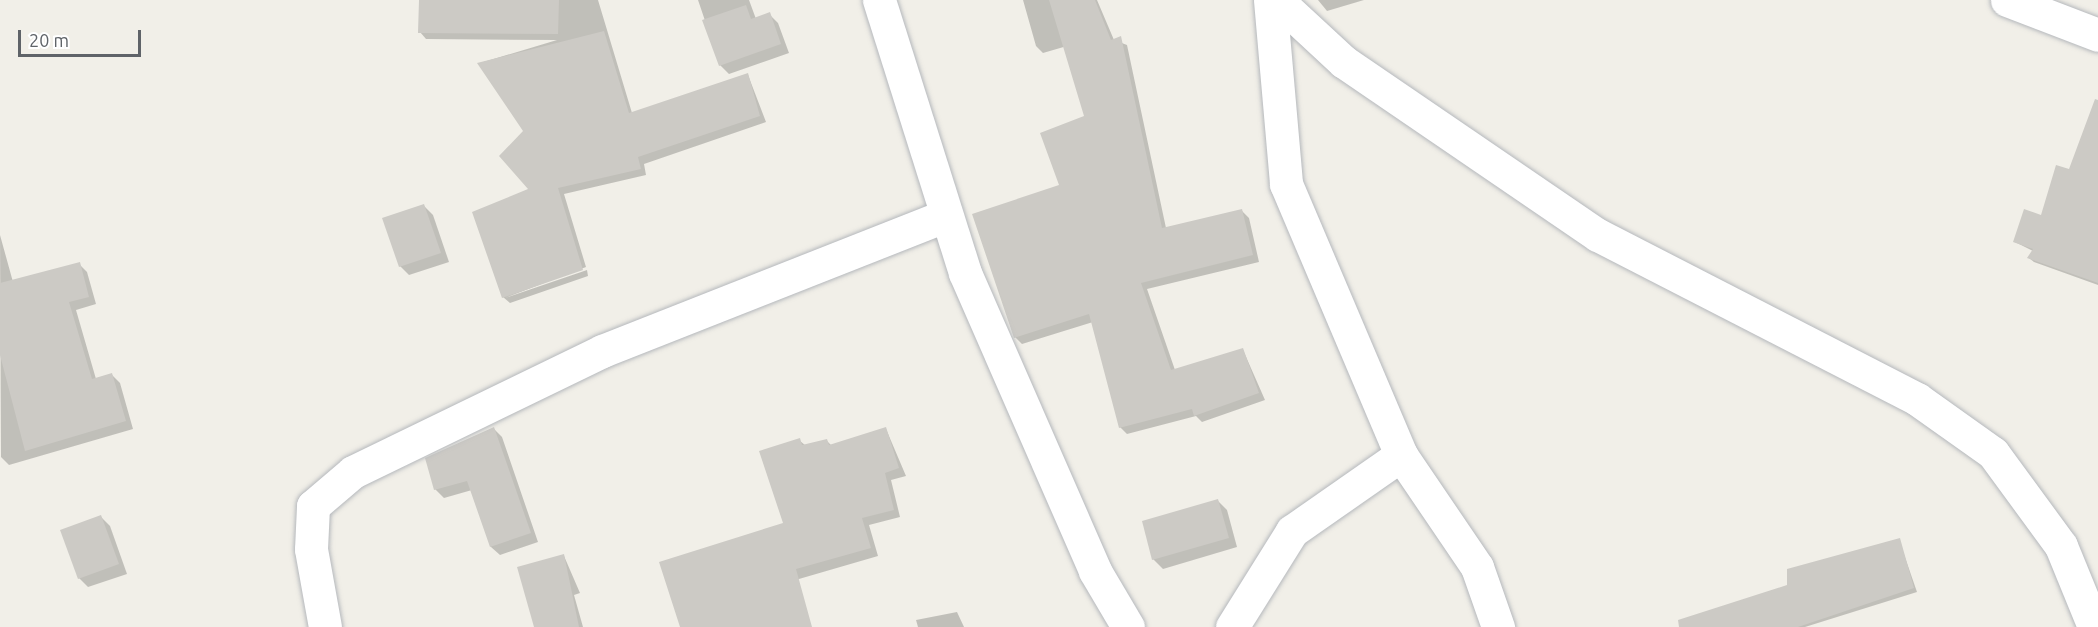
<!DOCTYPE html>
<style>
body{margin:0}
#map{position:relative;width:2098px;height:627px;overflow:hidden;background:#f1efe8;font-family:Ubuntu,sans-serif}
div>[style]{position:absolute}
.shadow>*{inset:0;background:#0003}
.building>*{inset:0;background:#cccac5}
.roads{filter:drop-shadow(0 0 2px #b5b8bc) drop-shadow(0 0 2px #b5b8bc)}
.minor>*{height:33px;margin:-16.5px;padding:0 16.5px;transform-origin:16.5px;border-radius:16.5px;background:#fff}
span{translate:-50% -50%;white-space:nowrap;text-align:center;line-height:1.15;-webkit-text-stroke:5px #fff;paint-order:stroke}
.scale{position:absolute;left:18px;top:30px;width:123px;height:27px;box-sizing:border-box;border:3px solid #5f6368;border-top:0;padding-left:8px;font-size:18px;line-height:21px;white-space:nowrap;color:#5f6368;-webkit-text-stroke:4px #fff;paint-order:stroke}
</style>
<div id="map">
<div class="shadow">
<div style="clip-path:polygon(421px 0,598px 0,632px 113px,748px 75px,766px 122px,644px 164px,646px 175px,564px 194px,586px 267px,505px 298px,587px 270px,588px 276px,510px 303px,503px 297px,530px 190px,525px 131px,480px 63px,557px 40px,426px 39px,420px 32px)"></div>
<div style="clip-path:polygon(698px 0,749px 0,756px 19px,769px 14px,778px 23px,789px 53px,729px 74px,720px 65px)"></div>
<div style="clip-path:polygon(1023px 0,1097px 0,1114px 40px,1127px 45px,1166px 228px,1242px 211px,1249px 218px,1259px 262px,1147px 289px,1175px 370px,1243px 350px,1265px 400px,1202px 422px,1196px 416px,1127px 434px,1120px 427px,1093px 322px,1022px 344px,1015px 337px,1086px 117px,1067px 46px,1043px 53px,1036px 46px)"></div>
<div style="clip-path:polygon(1318px 0,1364px 0,1327px 11px)"></div>
<div style="clip-path:polygon(2098px 145px,2098px 285px,2034px 262px,2029px 258px,2033px 251px,2015px 242px,2042px 217px,2069px 171px)"></div>
<div style="clip-path:polygon(424px 206px,433px 215px,449px 262px,409px 275px,400px 266px)"></div>
<div style="clip-path:polygon(0 235px,13px 282px,79px 264px,87px 272px,96px 304px,76px 310px,96px 379px,112px 375px,120px 383px,133px 429px,9px 465px,1px 457px)"></div>
<div style="clip-path:polygon(494px 429px,502px 437px,538px 542px,500px 555px,491px 547px,472px 490px,444px 498px,435px 489px)"></div>
<div style="clip-path:polygon(886px 429px,906px 476px,891px 480px,900px 517px,869px 525px,878px 556px,682px 613px,784px 524px,799px 440px,806px 446px,827px 441px,832px 446px)"></div>
<div style="clip-path:polygon(1218px 501px,1227px 510px,1237px 547px,1163px 569px,1153px 559px)"></div>
<div style="clip-path:polygon(101px 517px,110px 526px,127px 574px,88px 587px,79px 578px)"></div>
<div style="clip-path:polygon(1899px 540px,1917px 592px,1805px 627px,1743px 627px,1789px 586px)"></div>
<div style="clip-path:polygon(564px 556px,580px 593px,574px 595px,583px 627px,534px 627px)"></div>
<div style="clip-path:polygon(957px 612px,964px 627px,918px 627px,916px 620px)"></div>
</div>
<div class="building">
<div style="clip-path:polygon(419px 0,559px 0,558px 34px,418px 33px)"></div>
<div style="clip-path:polygon(1049px 0,1095px 0,1111px 40px,1121px 36px,1162px 228px,1242px 209px,1253px 255px,1141px 283px,1171px 370px,1243px 348px,1259px 393px,1194px 416px,1192px 409px,1119px 428px,1089px 314px,1014px 338px,972px 214px,1059px 185px,1040px 133px,1084px 116px)"></div>
<div style="clip-path:polygon(746px 5px,751px 19px,770px 12px,781px 44px,719px 66px,702px 20px)"></div>
<div style="clip-path:polygon(604px 31px,629px 113px,748px 73px,760px 116px,638px 157px,641px 169px,558px 188px,583px 270px,502px 298px,472px 212px,528px 189px,499px 156px,523px 131px,477px 63px)"></div>
<div style="clip-path:polygon(2095px 99px,2098px 100px,2098px 283px,2027px 258px,2033px 249px,2013px 242px,2024px 209px,2041px 215px,2056px 165px,2069px 169px)"></div>
<div style="clip-path:polygon(424px 204px,441px 253px,399px 267px,382px 218px)"></div>
<div style="clip-path:polygon(80px 262px,89px 297px,69px 302px,92px 379px,112px 373px,126px 421px,25px 451px,0 355px,0 283px)"></div>
<div style="clip-path:polygon(494px 427px,531px 533px,490px 547px,467px 481px,434px 490px,425px 458px)"></div>
<div style="clip-path:polygon(886px 427px,899px 468px,885px 473px,894px 510px,862px 518px,871px 548px,796px 569px,812px 627px,680px 627px,659px 562px,783px 523px,759px 451px,800px 438px,802px 445px,827px 439px,829px 445px)"></div>
<div style="clip-path:polygon(1218px 499px,1229px 538px,1152px 560px,1142px 521px)"></div>
<div style="clip-path:polygon(101px 515px,119px 564px,78px 579px,60px 530px)"></div>
<div style="clip-path:polygon(1900px 538px,1914px 588px,1798px 627px,1679px 627px,1678px 620px,1787px 585px,1787px 569px)"></div>
<div style="clip-path:polygon(564px 554px,579px 627px,534px 627px,517px 567px)"></div>
</div>
<div class="roads">
<div class="minor">
<div style="left:879px;top:0;width:286px;rotate:72.5deg"></div>
<div style="left:965px;top:273px;width:325px;rotate:66.4deg"></div>
<div style="left:1095px;top:571px;width:65px;rotate:59.5deg"></div>
<div style="left:1270px;top:0;width:185px;rotate:85deg"></div>
<div style="left:1286px;top:184px;width:294px;rotate:67deg"></div>
<div style="left:1401px;top:455px;width:135px;rotate:55.8deg"></div>
<div style="left:1477px;top:567px;width:64px;rotate:70.7deg"></div>
<div style="left:1277px;top:0;width:91px;rotate:42.8deg"></div>
<div style="left:1344px;top:62px;width:307px;rotate:34.3deg"></div>
<div style="left:1598px;top:235px;width:359px;rotate:27.2deg"></div>
<div style="left:1917px;top:399px;width:93px;rotate:35.4deg"></div>
<div style="left:1993px;top:453px;width:115px;rotate:53.8deg"></div>
<div style="left:2061px;top:546px;width:87px;rotate:67.8deg"></div>
<div style="left:2007px;top:0;width:97px;rotate:21deg"></div>
<div style="left:325px;top:627px;width:79px;rotate:-100.2deg"></div>
<div style="left:311px;top:549px;width:43px;rotate:-87.3deg"></div>
<div style="left:313px;top:506px;width:52px;rotate:-40.4deg"></div>
<div style="left:353px;top:472px;width:277px;rotate:-25.9deg"></div>
<div style="left:602px;top:351px;width:369px;rotate:-21.5deg"></div>
<div style="left:1232px;top:627px;width:113px;rotate:-58deg"></div>
<div style="left:1292px;top:531px;width:133px;rotate:-34.9deg"></div>
</div>
</div>
<div class="scale">20 m</div>
</div>
